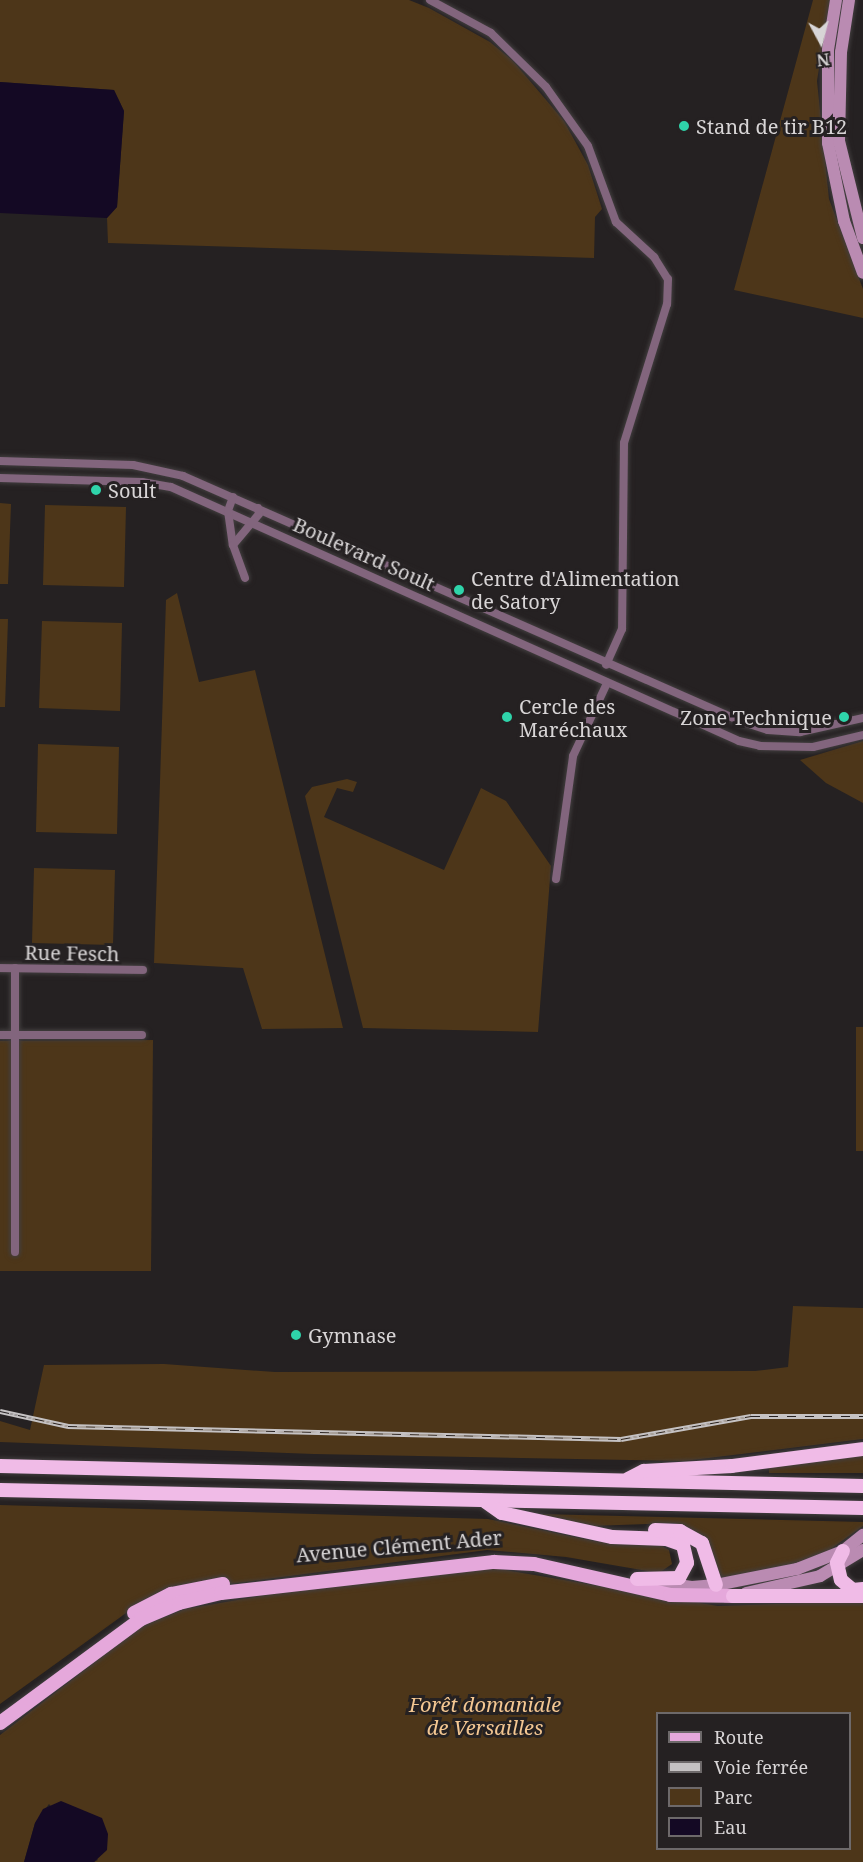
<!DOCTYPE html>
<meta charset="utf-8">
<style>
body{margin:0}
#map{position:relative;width:863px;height:1862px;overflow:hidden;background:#252122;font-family:"Noto Serif",serif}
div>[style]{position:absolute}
.green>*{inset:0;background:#4d3619}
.water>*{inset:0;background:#140924}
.roads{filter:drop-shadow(0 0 2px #423e3f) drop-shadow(0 0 2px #423e3f)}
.minor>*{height:8px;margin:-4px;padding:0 4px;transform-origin:4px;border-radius:4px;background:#82657d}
.secondary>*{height:12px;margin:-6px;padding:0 6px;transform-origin:6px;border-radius:6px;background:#ba8bb2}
.primary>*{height:14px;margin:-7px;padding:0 7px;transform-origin:7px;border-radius:7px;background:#e5a8db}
.trunk>*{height:14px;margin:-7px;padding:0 7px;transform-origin:7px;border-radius:7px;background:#f0bbe7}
.rail>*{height:5px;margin-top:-2.5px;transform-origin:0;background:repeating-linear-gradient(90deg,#252122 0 9px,#c5c2c3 0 18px);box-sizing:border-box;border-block:2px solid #c5c2c3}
.dots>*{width:16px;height:16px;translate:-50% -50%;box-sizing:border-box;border:3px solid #252122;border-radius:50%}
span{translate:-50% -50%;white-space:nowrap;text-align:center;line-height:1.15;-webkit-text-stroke:6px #252122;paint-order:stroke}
.poi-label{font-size:20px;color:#d8d5d6}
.left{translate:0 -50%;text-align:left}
.right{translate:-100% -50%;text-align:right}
.street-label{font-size:20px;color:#d8d5d6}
.park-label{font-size:20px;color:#f4c792;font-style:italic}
.legend{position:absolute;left:656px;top:1712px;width:195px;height:138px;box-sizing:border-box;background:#252122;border:2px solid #6d696a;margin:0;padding:8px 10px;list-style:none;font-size:18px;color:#d8d5d6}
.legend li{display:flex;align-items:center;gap:12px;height:30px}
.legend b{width:30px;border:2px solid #6d696a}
.north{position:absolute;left:791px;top:12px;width:60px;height:60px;-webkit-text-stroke:4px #252122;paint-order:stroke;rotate:173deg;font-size:16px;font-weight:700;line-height:24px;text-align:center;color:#d8d5d6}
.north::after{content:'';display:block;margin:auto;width:21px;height:27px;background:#d8d5d6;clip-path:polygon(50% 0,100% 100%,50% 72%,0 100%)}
</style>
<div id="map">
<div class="green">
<div style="clip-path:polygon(0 0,409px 0,429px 8px,490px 42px,513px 61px,564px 121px,588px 165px,602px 209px,595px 217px,594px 258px,108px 243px,107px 218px,117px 207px,124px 111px,114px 90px,0 82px)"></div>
<div style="clip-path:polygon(813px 0,830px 0,817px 81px,829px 199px,863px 289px,863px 318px,734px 290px)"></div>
<div style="clip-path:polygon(0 503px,11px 504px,8px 584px,0 584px)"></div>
<div style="clip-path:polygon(45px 505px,126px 507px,124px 587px,43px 585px)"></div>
<div style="clip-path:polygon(177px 593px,199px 682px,255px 670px,343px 1028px,262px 1029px,243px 968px,154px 963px,166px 600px)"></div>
<div style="clip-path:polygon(0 619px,8px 619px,5px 707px,0 707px)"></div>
<div style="clip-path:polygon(42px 621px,122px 623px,120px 711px,39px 708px)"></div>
<div style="clip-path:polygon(863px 741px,863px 803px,826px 783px,800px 760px)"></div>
<div style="clip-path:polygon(38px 744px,119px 747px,117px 834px,36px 832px)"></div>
<div style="clip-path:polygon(347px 779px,357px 782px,353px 792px,337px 788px,324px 817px,444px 870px,481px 788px,506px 801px,551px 866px,538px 1032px,363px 1028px,305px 796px,312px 787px)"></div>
<div style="clip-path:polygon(34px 868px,115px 870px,113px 945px,32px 943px)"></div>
<div style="clip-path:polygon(856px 1027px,863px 1027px,863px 1151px,856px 1151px)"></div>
<div style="clip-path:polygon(153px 1040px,151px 1271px,0 1271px,0 1041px)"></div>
<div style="clip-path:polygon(793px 1306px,863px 1308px,863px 1439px,684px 1461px,314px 1454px,0 1442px,0 1421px,30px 1430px,44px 1365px,164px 1364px,275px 1372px,755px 1371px,788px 1367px)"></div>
<div style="clip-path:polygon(863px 1453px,863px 1473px,769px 1473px,769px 1465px)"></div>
<div style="clip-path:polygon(0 1505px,488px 1519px,594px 1541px,662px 1546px,669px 1550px,672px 1564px,659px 1573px,566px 1557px,487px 1550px,183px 1590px,133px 1608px,0 1704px)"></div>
<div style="clip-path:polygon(539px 1514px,863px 1522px,863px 1526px,818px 1558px,717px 1582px,700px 1537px,690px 1528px,674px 1523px,592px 1526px)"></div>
<div style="clip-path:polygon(evenodd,493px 1568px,718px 1606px,863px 1601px,863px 1862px,94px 1862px,98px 1860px,49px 1804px,35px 1823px,24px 1862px,0 1862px,0 1735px,142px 1626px,185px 1609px,324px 1585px,493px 1568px,658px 1714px,850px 1714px,850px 1848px,658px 1848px,658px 1714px)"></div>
</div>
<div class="water">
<div style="clip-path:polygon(0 82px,114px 90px,124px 111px,117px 207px,107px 218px,0 213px)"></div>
<div style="clip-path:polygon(61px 1801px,102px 1818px,108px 1834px,107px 1850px,94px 1862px,24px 1862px,35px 1823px,43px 1809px)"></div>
</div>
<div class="roads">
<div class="minor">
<div style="left:430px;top:0;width:69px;rotate:28.4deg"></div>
<div style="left:491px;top:33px;width:77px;rotate:44.5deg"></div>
<div style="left:546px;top:87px;width:72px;rotate:54.6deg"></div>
<div style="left:588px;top:146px;width:81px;rotate:69.8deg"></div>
<div style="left:616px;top:222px;width:52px;rotate:42.6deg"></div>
<div style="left:654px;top:257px;width:26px;rotate:58deg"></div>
<div style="left:668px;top:279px;width:25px;rotate:92deg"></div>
<div style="left:667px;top:304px;width:145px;rotate:107.2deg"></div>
<div style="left:624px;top:443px;width:186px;rotate:90.6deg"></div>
<div style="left:622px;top:629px;width:39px;rotate:114deg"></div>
<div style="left:0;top:461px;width:133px;rotate:1.7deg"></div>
<div style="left:133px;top:465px;width:51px;rotate:12.4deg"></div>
<div style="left:183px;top:476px;width:609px;rotate:23.74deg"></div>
<div style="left:740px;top:721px;width:29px;rotate:18deg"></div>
<div style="left:768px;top:730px;width:32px;rotate:4deg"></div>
<div style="left:800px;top:732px;width:65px;rotate:-12.5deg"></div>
<div style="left:0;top:478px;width:142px;rotate:1.6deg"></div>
<div style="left:142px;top:482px;width:29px;rotate:10deg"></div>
<div style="left:171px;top:487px;width:622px;rotate:24.09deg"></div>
<div style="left:739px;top:741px;width:22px;rotate:13deg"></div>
<div style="left:760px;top:746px;width:53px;rotate:1.1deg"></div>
<div style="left:813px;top:747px;width:51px;rotate:-13.5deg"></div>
<div style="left:233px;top:497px;width:15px;rotate:110deg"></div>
<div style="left:228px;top:511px;width:34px;rotate:82deg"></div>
<div style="left:233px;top:545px;width:35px;rotate:70deg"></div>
<div style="left:233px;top:545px;width:40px;rotate:-50deg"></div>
<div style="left:259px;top:514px;width:6px;rotate:-99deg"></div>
<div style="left:556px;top:879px;width:124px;rotate:-82.1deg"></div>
<div style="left:573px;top:756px;width:81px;rotate:-65deg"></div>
<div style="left:0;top:968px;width:143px;rotate:0.8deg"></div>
<div style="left:15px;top:968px;width:284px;rotate:90deg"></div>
<div style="left:0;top:1035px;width:142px"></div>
</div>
<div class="secondary">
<div style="left:836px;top:0;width:51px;rotate:99.1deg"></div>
<div style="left:828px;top:50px;width:93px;rotate:90deg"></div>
<div style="left:828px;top:143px;width:80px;rotate:78.4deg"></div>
<div style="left:844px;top:221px;width:55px;rotate:69.9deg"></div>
<div style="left:849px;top:0;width:53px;rotate:98.7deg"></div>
<div style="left:841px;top:52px;width:89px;rotate:91.3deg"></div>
<div style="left:839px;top:141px;width:100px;rotate:76.1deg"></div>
<div style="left:657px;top:1582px;width:35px;rotate:8deg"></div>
<div style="left:692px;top:1587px;width:24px;rotate:-5deg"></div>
<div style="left:716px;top:1585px;width:83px;rotate:-11.2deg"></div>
<div style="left:797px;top:1569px;width:49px;rotate:-21.4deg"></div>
<div style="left:843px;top:1551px;width:26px;rotate:-39deg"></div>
<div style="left:746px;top:1593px;width:76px;rotate:-12.9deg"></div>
<div style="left:820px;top:1576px;width:50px;rotate:-31.2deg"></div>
</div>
<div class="primary">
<div style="left:134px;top:1613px;width:42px;rotate:-27.2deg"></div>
<div style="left:171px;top:1594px;width:53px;rotate:-10.9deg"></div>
<div style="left:0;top:1723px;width:175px;rotate:-36.4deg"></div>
<div style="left:141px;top:1619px;width:41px;rotate:-22.8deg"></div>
<div style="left:179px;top:1603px;width:43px;rotate:-13.4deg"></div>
<div style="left:221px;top:1593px;width:275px;rotate:-6.5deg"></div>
<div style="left:494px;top:1562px;width:40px;rotate:2.9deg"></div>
<div style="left:534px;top:1564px;width:139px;rotate:12.8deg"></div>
<div style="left:670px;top:1595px;width:63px;rotate:0.9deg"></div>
</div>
<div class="trunk">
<div style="left:0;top:1466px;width:863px;rotate:1.33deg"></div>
<div style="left:628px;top:1479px;width:18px;rotate:-27deg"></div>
<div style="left:644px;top:1471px;width:88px;rotate:-3.3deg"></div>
<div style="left:732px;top:1466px;width:132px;rotate:-7.4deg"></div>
<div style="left:0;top:1490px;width:863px;rotate:1.19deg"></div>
<div style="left:486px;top:1502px;width:19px;rotate:35deg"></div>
<div style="left:502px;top:1513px;width:113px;rotate:12.3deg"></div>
<div style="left:612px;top:1537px;width:54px;rotate:2.1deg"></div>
<div style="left:666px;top:1539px;width:18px;rotate:19deg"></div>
<div style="left:683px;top:1545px;width:18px;rotate:77deg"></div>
<div style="left:687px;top:1563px;width:17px;rotate:118deg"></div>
<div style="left:679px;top:1578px;width:42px;rotate:178.6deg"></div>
<div style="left:655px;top:1530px;width:25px;rotate:2deg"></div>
<div style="left:680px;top:1531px;width:25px;rotate:29deg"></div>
<div style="left:702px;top:1543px;width:44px;rotate:71.6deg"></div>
<div style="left:843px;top:1551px;width:13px;rotate:117deg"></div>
<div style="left:837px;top:1563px;width:17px;rotate:77deg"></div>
<div style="left:841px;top:1580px;width:16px;rotate:40deg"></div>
<div style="left:853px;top:1590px;width:10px;rotate:-6deg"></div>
<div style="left:733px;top:1596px;width:130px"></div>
</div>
</div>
<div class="rail">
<div style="left:0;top:1411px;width:70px;rotate:12.4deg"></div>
<div style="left:68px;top:1426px;width:553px;rotate:1.35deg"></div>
<div style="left:621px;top:1439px;width:132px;rotate:-10deg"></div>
<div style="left:751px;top:1416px;width:112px"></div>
</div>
<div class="dots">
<div style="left:684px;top:126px;background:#2fd4aa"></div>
<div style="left:96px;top:490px;background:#2fd4aa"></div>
<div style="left:459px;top:590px;background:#2fd4aa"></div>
<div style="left:507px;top:717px;background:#2fd4aa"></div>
<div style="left:844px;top:717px;background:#2fd4aa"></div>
<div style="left:296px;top:1335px;background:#2fd4aa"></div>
</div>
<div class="poi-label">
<span class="left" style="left:696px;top:126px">Stand de tir B12</span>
<span class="left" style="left:108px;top:490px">Soult</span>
<span class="left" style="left:471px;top:590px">Centre d'Alimentation<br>de Satory</span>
<span class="left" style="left:519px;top:718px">Cercle des<br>Maréchaux</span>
<span class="right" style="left:832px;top:717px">Zone Technique</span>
<span class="left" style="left:308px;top:1335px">Gymnase</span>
</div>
<div class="street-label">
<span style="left:364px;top:554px;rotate:24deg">Boulevard Soult</span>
<span style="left:72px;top:953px;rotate:1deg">Rue Fesch</span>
<span style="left:399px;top:1546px;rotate:-5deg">Avenue Clément Ader</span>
</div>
<div class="park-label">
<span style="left:485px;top:1716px">Forêt domaniale<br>de Versailles</span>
</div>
<ul class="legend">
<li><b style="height:8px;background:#e5a8db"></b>Route</li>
<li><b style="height:8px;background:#c5c2c3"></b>Voie ferrée</li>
<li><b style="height:16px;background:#4d3619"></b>Parc</li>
<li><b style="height:16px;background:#140924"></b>Eau</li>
</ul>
<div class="north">N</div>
</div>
